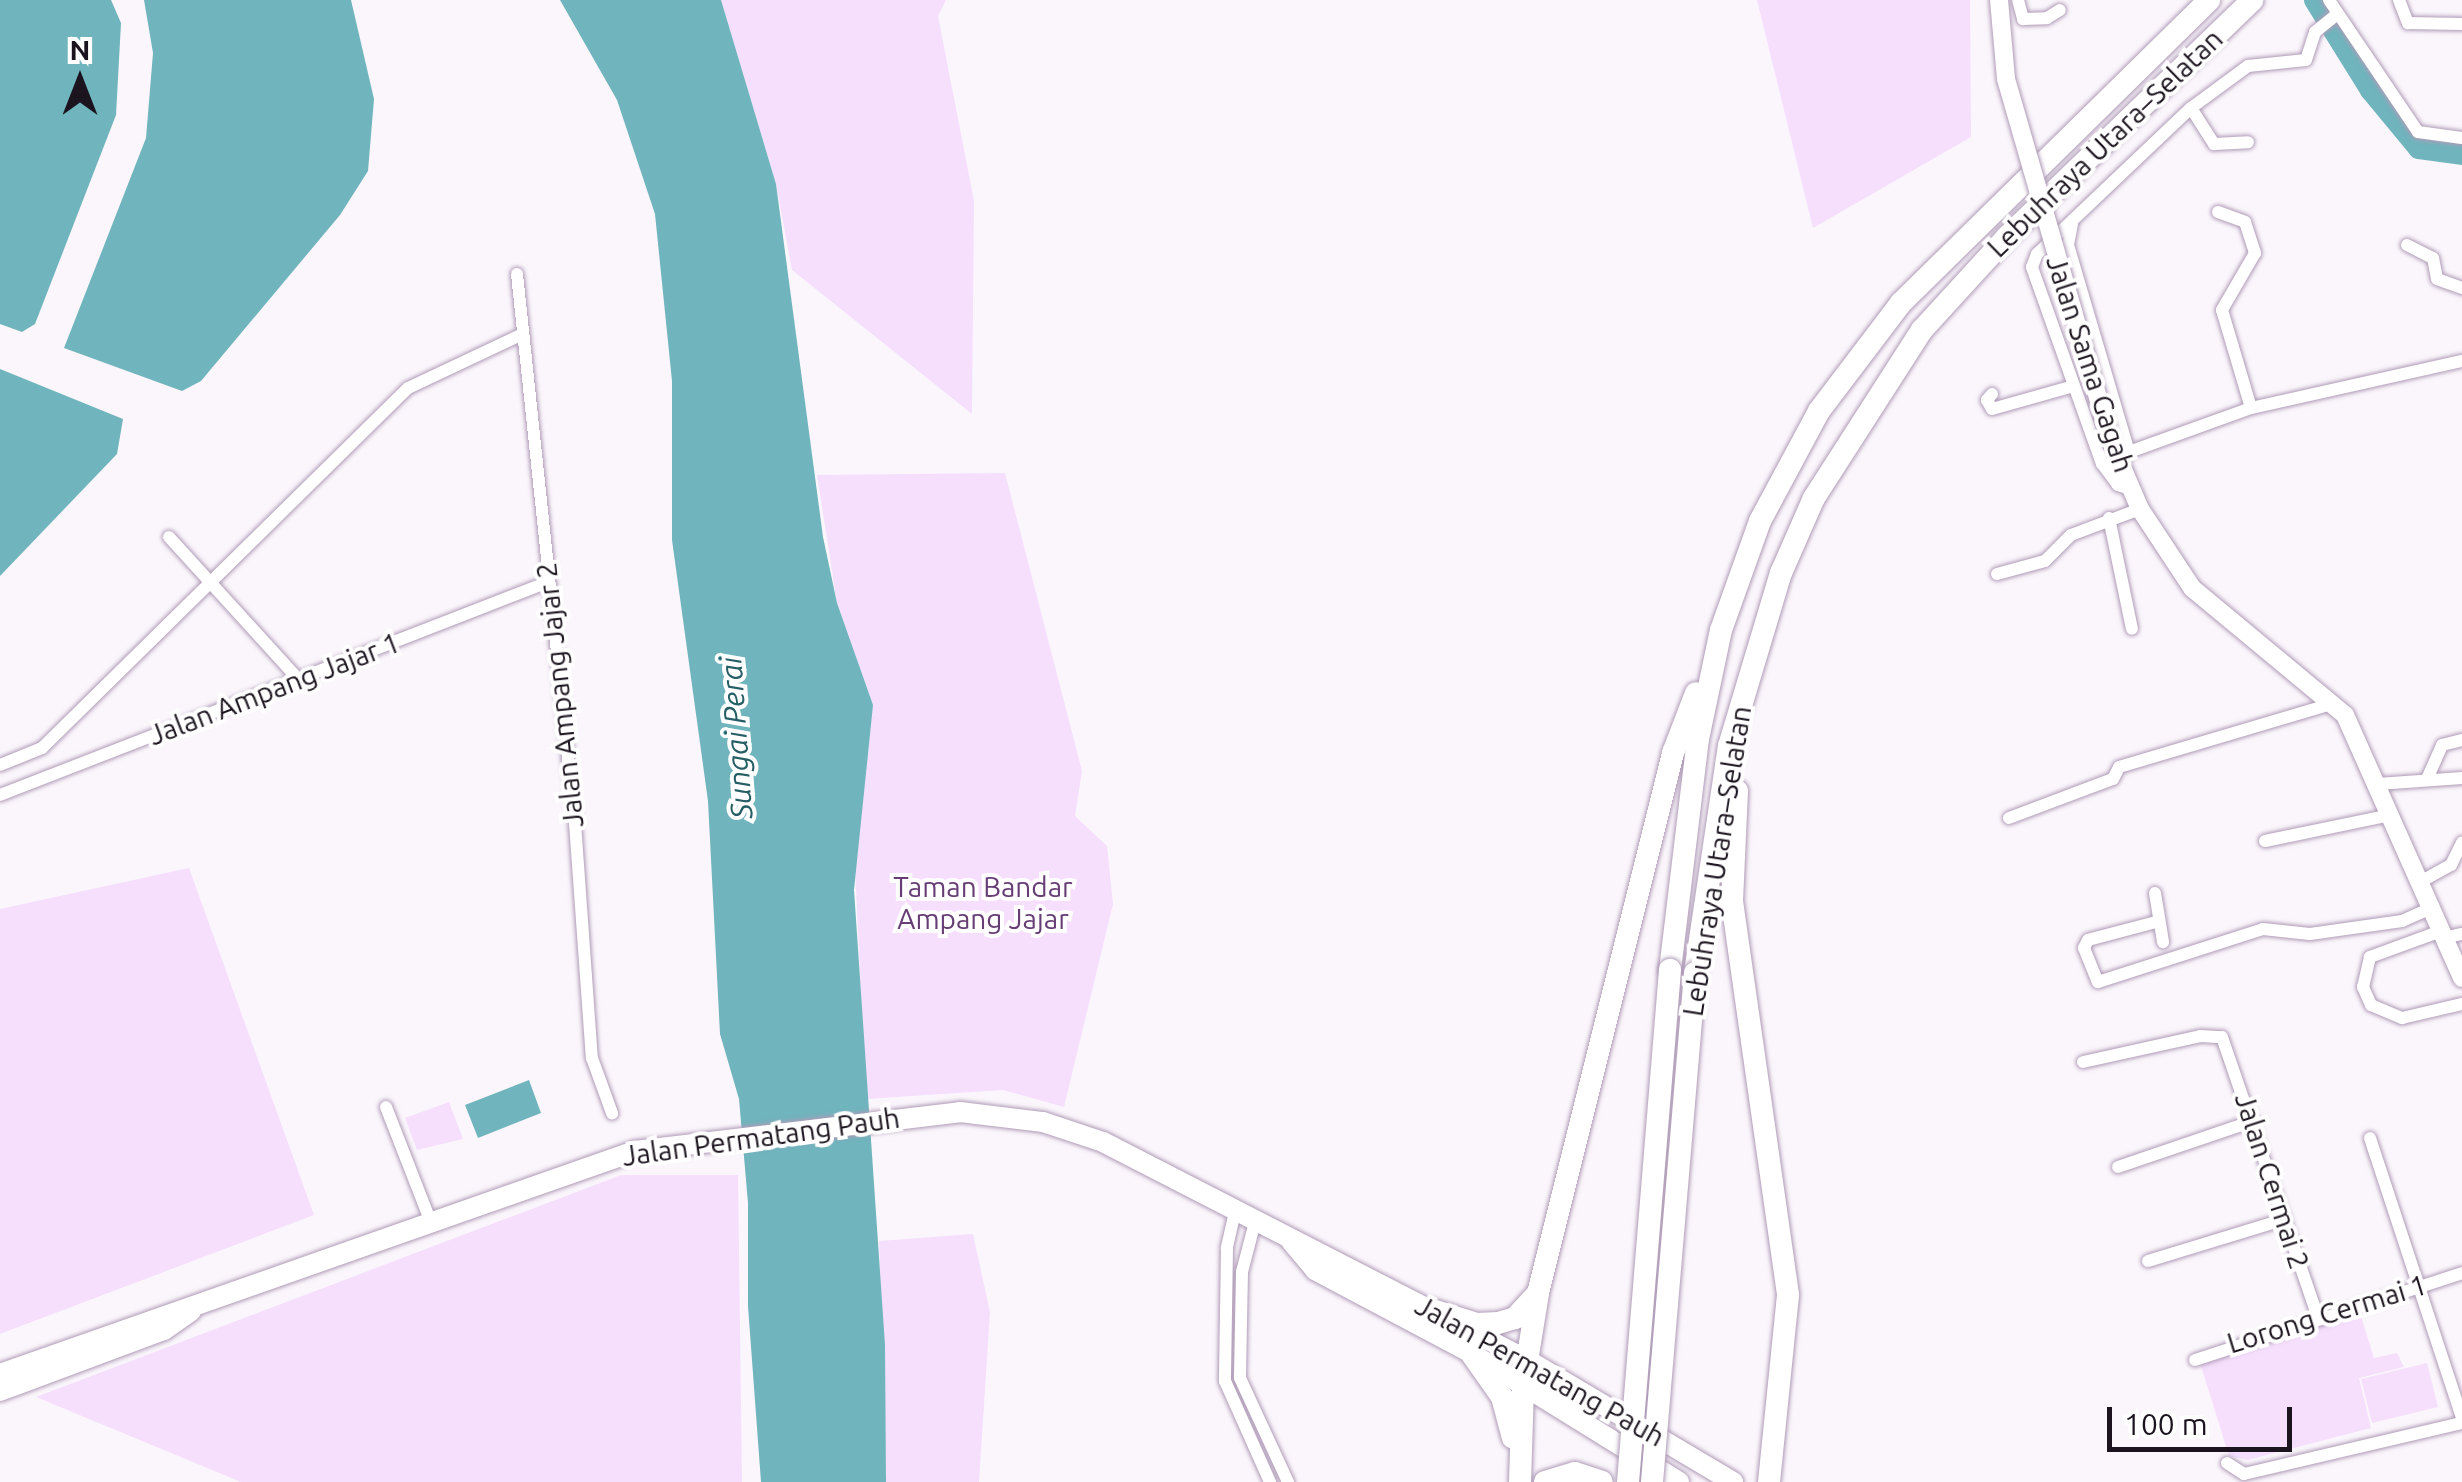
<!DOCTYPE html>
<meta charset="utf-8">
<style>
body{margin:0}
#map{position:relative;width:2462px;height:1482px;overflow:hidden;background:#fbf6fc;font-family:Ubuntu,sans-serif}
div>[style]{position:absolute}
.green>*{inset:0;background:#f5dffd}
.water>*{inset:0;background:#70b4bd}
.river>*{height:22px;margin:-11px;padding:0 11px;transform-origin:11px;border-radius:11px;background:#70b4bd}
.roads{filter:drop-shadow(0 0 2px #af9bb7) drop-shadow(0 0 2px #af9bb7)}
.street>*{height:12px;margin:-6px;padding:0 6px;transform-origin:6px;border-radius:6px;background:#fff}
.secondary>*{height:18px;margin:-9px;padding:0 9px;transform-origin:9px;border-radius:9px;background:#fff}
.primary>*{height:20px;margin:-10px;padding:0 10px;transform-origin:10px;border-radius:10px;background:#fff}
.highway>*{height:22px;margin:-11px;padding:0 11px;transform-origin:11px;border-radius:11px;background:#fff}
.bridges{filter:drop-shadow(0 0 2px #af9bb7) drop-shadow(0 0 2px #af9bb7)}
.secondary-bridge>*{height:18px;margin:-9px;padding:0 9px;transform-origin:9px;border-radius:9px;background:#fff}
.highway-bridge>*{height:22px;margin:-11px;padding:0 11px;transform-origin:11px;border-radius:11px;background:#fff}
span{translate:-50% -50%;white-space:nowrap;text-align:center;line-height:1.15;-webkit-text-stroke:8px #fff;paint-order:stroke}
.street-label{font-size:28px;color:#1b141e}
.park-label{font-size:28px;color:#663d75}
.water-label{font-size:30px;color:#255e65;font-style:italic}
.north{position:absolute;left:30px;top:30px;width:100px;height:100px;-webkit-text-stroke:8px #fff;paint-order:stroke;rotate:0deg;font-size:28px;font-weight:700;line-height:40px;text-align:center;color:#1b141e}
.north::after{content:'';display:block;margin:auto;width:35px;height:45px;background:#1b141e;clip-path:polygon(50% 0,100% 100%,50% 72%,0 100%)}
.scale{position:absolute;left:2107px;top:1407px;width:185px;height:45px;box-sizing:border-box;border:5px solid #1b141e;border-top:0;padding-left:12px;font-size:30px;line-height:35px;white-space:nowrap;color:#1b141e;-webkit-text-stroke:8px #fff;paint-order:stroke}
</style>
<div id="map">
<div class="green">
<div style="clip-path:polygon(721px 0,946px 0,938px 16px,974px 201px,972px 414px,792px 270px,776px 184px)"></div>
<div style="clip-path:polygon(1757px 0,1970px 0,1971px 137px,1813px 228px)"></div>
<div style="clip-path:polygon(1005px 473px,1082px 771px,1075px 816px,1107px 846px,1113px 904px,1064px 1107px,1003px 1090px,866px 1099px,854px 847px,873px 705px,837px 603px,817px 475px)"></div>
<div style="clip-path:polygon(189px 868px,314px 1215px,0 1334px,0 909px)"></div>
<div style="clip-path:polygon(449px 1102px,463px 1139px,417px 1150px,405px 1118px)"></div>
<div style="clip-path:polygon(621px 1175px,738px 1175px,742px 1482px,241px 1482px,36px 1397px)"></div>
<div style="clip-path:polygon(973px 1234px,990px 1312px,979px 1482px,886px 1482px,879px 1241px)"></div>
<div style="clip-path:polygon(2360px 1313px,2374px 1358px,2397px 1353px,2404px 1367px,2359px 1378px,2371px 1428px,2248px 1460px,2229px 1456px,2201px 1366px,2206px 1358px)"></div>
<div style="clip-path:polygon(2427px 1363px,2438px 1407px,2372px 1423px,2361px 1379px)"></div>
</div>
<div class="water">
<div style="clip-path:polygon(0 0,111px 0,121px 23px,116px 115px,35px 324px,22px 332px,0 324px)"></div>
<div style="clip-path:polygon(144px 0,351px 0,374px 99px,368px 171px,340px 215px,201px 381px,182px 391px,64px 348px,146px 138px,153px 53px)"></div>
<div style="clip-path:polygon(560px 0,721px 0,776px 184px,823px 537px,837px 603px,873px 705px,854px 890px,885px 1345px,886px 1482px,761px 1482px,748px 1306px,748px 1203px,739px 1099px,720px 1034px,708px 801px,672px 540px,672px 381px,655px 214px,617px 100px)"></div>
<div style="clip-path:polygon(0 369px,123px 419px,117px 454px,0 576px)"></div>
<div style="clip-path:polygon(529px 1080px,541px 1113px,478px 1138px,465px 1105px)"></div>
</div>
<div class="river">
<div style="left:2315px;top:0;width:106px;rotate:58.1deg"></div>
<div style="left:2371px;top:90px;width:75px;rotate:50.4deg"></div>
<div style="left:2419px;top:148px;width:43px;rotate:7.9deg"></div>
</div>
<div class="roads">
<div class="street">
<div style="left:2018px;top:0;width:20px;rotate:75deg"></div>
<div style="left:2023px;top:19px;width:24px;rotate:-2deg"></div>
<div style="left:2047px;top:18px;width:15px;rotate:-32deg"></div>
<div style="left:2329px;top:0;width:159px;rotate:56deg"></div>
<div style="left:2418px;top:132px;width:44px;rotate:7.8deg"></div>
<div style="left:2399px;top:0;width:25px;rotate:69deg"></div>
<div style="left:2408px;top:23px;width:54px;rotate:1.1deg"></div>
<div style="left:2191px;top:108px;width:43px;rotate:57.4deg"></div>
<div style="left:2214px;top:144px;width:34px;rotate:-3deg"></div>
<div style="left:2218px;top:212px;width:29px;rotate:20deg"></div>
<div style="left:2245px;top:222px;width:33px;rotate:72deg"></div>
<div style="left:2255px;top:253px;width:66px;rotate:120.1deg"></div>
<div style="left:2222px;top:310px;width:102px;rotate:73.5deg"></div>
<div style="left:2072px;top:224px;width:21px;rotate:101deg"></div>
<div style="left:2068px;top:245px;width:216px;rotate:73.6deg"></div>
<div style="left:2407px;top:245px;width:29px;rotate:27deg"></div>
<div style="left:2433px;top:258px;width:21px;rotate:79deg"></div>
<div style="left:2437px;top:279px;width:27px;rotate:20deg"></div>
<div style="left:517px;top:274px;width:552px;rotate:83.97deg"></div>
<div style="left:575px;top:823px;width:236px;rotate:85.9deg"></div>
<div style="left:592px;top:1058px;width:59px;rotate:70deg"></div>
<div style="left:1992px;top:394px;width:8px;rotate:130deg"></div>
<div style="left:1987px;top:400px;width:10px;rotate:61deg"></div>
<div style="left:1992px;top:409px;width:85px;rotate:-15.7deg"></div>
<div style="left:2120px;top:464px;width:15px;rotate:-53deg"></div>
<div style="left:2129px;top:452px;width:130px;rotate:-19.8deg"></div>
<div style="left:2251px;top:408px;width:216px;rotate:-12.6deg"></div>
<div style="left:2131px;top:489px;width:14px;rotate:-163deg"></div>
<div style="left:2118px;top:485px;width:26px;rotate:-127deg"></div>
<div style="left:2102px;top:464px;width:209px;rotate:-109.6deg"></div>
<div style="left:2032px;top:267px;width:14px;rotate:-69deg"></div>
<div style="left:2037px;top:254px;width:212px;rotate:-43.5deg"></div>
<div style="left:2191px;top:108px;width:71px;rotate:-36.4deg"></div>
<div style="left:2248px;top:66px;width:58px;rotate:-5.9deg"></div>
<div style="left:2306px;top:60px;width:29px;rotate:-72deg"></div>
<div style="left:2315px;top:32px;width:27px;rotate:-39deg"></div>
<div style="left:2109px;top:518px;width:113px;rotate:78.3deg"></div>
<div style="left:169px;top:537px;width:192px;rotate:47.7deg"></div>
<div style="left:1997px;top:574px;width:50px;rotate:-15.2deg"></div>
<div style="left:2045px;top:561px;width:37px;rotate:-45deg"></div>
<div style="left:2071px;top:535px;width:74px;rotate:-20.6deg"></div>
<div style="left:0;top:765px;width:45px;rotate:-22deg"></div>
<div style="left:42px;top:748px;width:513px;rotate:-44.53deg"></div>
<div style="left:408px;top:388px;width:127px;rotate:-25.2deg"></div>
<div style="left:2427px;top:779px;width:37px;rotate:-66deg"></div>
<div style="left:2442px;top:745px;width:21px;rotate:-14deg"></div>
<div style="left:2378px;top:784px;width:84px;rotate:-4.1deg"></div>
<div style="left:0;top:795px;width:588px;rotate:-21.24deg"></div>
<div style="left:2009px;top:818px;width:111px;rotate:-20.6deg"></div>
<div style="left:2113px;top:779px;width:13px;rotate:-63deg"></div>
<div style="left:2119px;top:767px;width:225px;rotate:-16.5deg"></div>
<div style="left:2265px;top:841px;width:129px;rotate:-11.7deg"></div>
<div style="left:2420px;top:882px;width:35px;rotate:-29deg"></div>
<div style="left:2451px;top:865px;width:25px;rotate:-64deg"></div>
<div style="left:2155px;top:893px;width:50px;rotate:80.7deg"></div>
<div style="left:2156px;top:922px;width:70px;rotate:165.2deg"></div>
<div style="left:2088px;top:940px;width:9px;rotate:117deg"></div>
<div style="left:2084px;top:948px;width:37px;rotate:68deg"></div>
<div style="left:2098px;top:982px;width:173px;rotate:-17.8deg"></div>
<div style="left:2263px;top:929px;width:47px;rotate:6.1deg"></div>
<div style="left:2310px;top:934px;width:93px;rotate:-8deg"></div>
<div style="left:2402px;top:921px;width:32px;rotate:-24deg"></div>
<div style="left:2441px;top:931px;width:76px;rotate:159.9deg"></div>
<div style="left:2370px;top:957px;width:31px;rotate:103deg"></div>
<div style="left:2363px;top:987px;width:20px;rotate:66deg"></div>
<div style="left:2371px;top:1005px;width:34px;rotate:23deg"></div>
<div style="left:2402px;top:1018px;width:62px;rotate:-13.1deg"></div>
<div style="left:2444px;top:938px;width:18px;rotate:-13deg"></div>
<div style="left:2083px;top:1062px;width:120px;rotate:-12.5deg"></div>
<div style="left:2200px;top:1036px;width:22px;rotate:3deg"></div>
<div style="left:2222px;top:1037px;width:296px;rotate:71.1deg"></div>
<div style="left:386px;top:1107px;width:121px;rotate:68.7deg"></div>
<div style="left:2370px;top:1138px;width:295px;rotate:71.8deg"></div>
<div style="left:2118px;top:1167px;width:143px;rotate:-18.8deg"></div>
<div style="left:1235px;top:1212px;width:37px;rotate:103deg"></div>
<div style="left:1227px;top:1248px;width:133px;rotate:90.9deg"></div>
<div style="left:1225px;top:1381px;width:111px;rotate:66deg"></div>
<div style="left:1255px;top:1222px;width:52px;rotate:104.6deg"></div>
<div style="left:1242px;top:1272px;width:106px;rotate:91.1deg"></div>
<div style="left:1240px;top:1378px;width:115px;rotate:65.2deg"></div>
<div style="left:2148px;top:1261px;width:143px;rotate:-17deg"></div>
<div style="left:2195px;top:1360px;width:281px;rotate:-18deg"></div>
<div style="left:2227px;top:1463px;width:20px;rotate:33deg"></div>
<div style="left:2244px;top:1474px;width:224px;rotate:-13.2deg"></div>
</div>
<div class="secondary">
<div style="left:2110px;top:439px;width:76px;rotate:66.8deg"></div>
<div style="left:2140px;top:509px;width:95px;rotate:56.6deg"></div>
<div style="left:2192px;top:588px;width:199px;rotate:39.7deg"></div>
<div style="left:2345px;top:715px;width:288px;rotate:66deg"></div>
</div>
<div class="primary">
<div style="left:1291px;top:1241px;width:38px;rotate:50deg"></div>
<div style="left:1315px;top:1270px;width:177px;rotate:28deg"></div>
<div style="left:1471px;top:1353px;width:245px;rotate:31.8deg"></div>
<div style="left:0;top:1374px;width:673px;rotate:-19.35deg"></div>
<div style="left:635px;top:1151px;width:327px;rotate:-6.8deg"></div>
<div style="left:960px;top:1112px;width:84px;rotate:6.9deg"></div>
<div style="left:1043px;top:1122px;width:63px;rotate:18.4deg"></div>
<div style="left:1103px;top:1142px;width:475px;rotate:27.2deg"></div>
<div style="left:1526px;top:1359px;width:241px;rotate:30.7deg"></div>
<div style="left:0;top:1391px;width:175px;rotate:-20.4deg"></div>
<div style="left:164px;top:1330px;width:33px;rotate:-35deg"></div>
</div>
<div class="highway">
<div style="left:1737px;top:791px;width:110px;rotate:92.6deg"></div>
<div style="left:1732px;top:901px;width:398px;rotate:81.9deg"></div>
<div style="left:1788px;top:1295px;width:188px;rotate:95.8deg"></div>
<div style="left:1670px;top:970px;width:233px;rotate:-83.1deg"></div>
<div style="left:1698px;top:739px;width:111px;rotate:-78.1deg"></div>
<div style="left:1721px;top:630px;width:116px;rotate:-70.3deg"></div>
<div style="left:1760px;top:521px;width:125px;rotate:-61.8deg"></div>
<div style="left:1819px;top:411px;width:136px;rotate:-52.8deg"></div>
<div style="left:1901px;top:303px;width:432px;rotate:-44.5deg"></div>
<div style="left:1695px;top:973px;width:230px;rotate:-81.5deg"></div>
<div style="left:1729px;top:746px;width:181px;rotate:-73.3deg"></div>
<div style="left:1781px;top:573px;width:82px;rotate:-66.3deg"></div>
<div style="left:1814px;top:498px;width:200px;rotate:-57.3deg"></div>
<div style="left:1922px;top:330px;width:126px;rotate:-47.6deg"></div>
<div style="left:2007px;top:237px;width:341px;rotate:-44deg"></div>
<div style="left:1429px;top:1309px;width:50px;rotate:17.4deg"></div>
<div style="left:1477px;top:1324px;width:21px;rotate:-3deg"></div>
<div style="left:1498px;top:1323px;width:18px;rotate:-16deg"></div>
<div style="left:1515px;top:1318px;width:33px;rotate:-47deg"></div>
<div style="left:1471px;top:1353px;width:54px;rotate:54.8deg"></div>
<div style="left:1502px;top:1397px;width:42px;rotate:75deg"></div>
<div style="left:1520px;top:1482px;width:96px;rotate:-88.2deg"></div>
<div style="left:1523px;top:1386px;width:94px;rotate:-80.8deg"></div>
<div style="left:1538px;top:1293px;width:557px;rotate:-75.96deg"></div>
<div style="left:1673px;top:753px;width:64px;rotate:-69deg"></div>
<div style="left:1545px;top:1482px;width:31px;rotate:-17deg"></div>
<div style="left:1575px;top:1473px;width:28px;rotate:18deg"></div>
</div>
</div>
<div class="bridges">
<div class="secondary-bridge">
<div style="left:1999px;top:0;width:79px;rotate:84.9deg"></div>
<div style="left:2006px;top:79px;width:375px;rotate:73.9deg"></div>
</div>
<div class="highway-bridge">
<div style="left:1628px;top:1482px;width:514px;rotate:-85.31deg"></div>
<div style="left:1652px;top:1482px;width:511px;rotate:-85.17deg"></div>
</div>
</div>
<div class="street-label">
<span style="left:2105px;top:143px;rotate:-44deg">Lebuhraya Utara–Selatan</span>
<span style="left:2090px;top:364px;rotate:72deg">Jalan Sama Gagah</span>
<span style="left:274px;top:689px;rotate:-21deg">Jalan Ampang Jajar 1</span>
<span style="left:560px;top:695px;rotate:-96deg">Jalan Ampang Jajar 2</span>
<span style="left:1717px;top:861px;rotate:-81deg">Lebuhraya Utara–Selatan</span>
<span style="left:761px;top:1137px;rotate:-8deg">Jalan Permatang Pauh</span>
<span style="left:2272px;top:1181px;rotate:72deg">Jalan Cermai 2</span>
<span style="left:2327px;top:1314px;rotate:-17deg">Lorong Cermai 1</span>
<span style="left:1540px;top:1371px;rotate:29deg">Jalan Permatang Pauh</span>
</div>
<div class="park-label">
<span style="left:983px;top:903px">Taman Bandar<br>Ampang Jajar</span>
</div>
<div class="water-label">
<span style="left:736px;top:738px;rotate:-94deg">Sungai Perai</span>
</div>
<div class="north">N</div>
<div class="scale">100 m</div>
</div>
